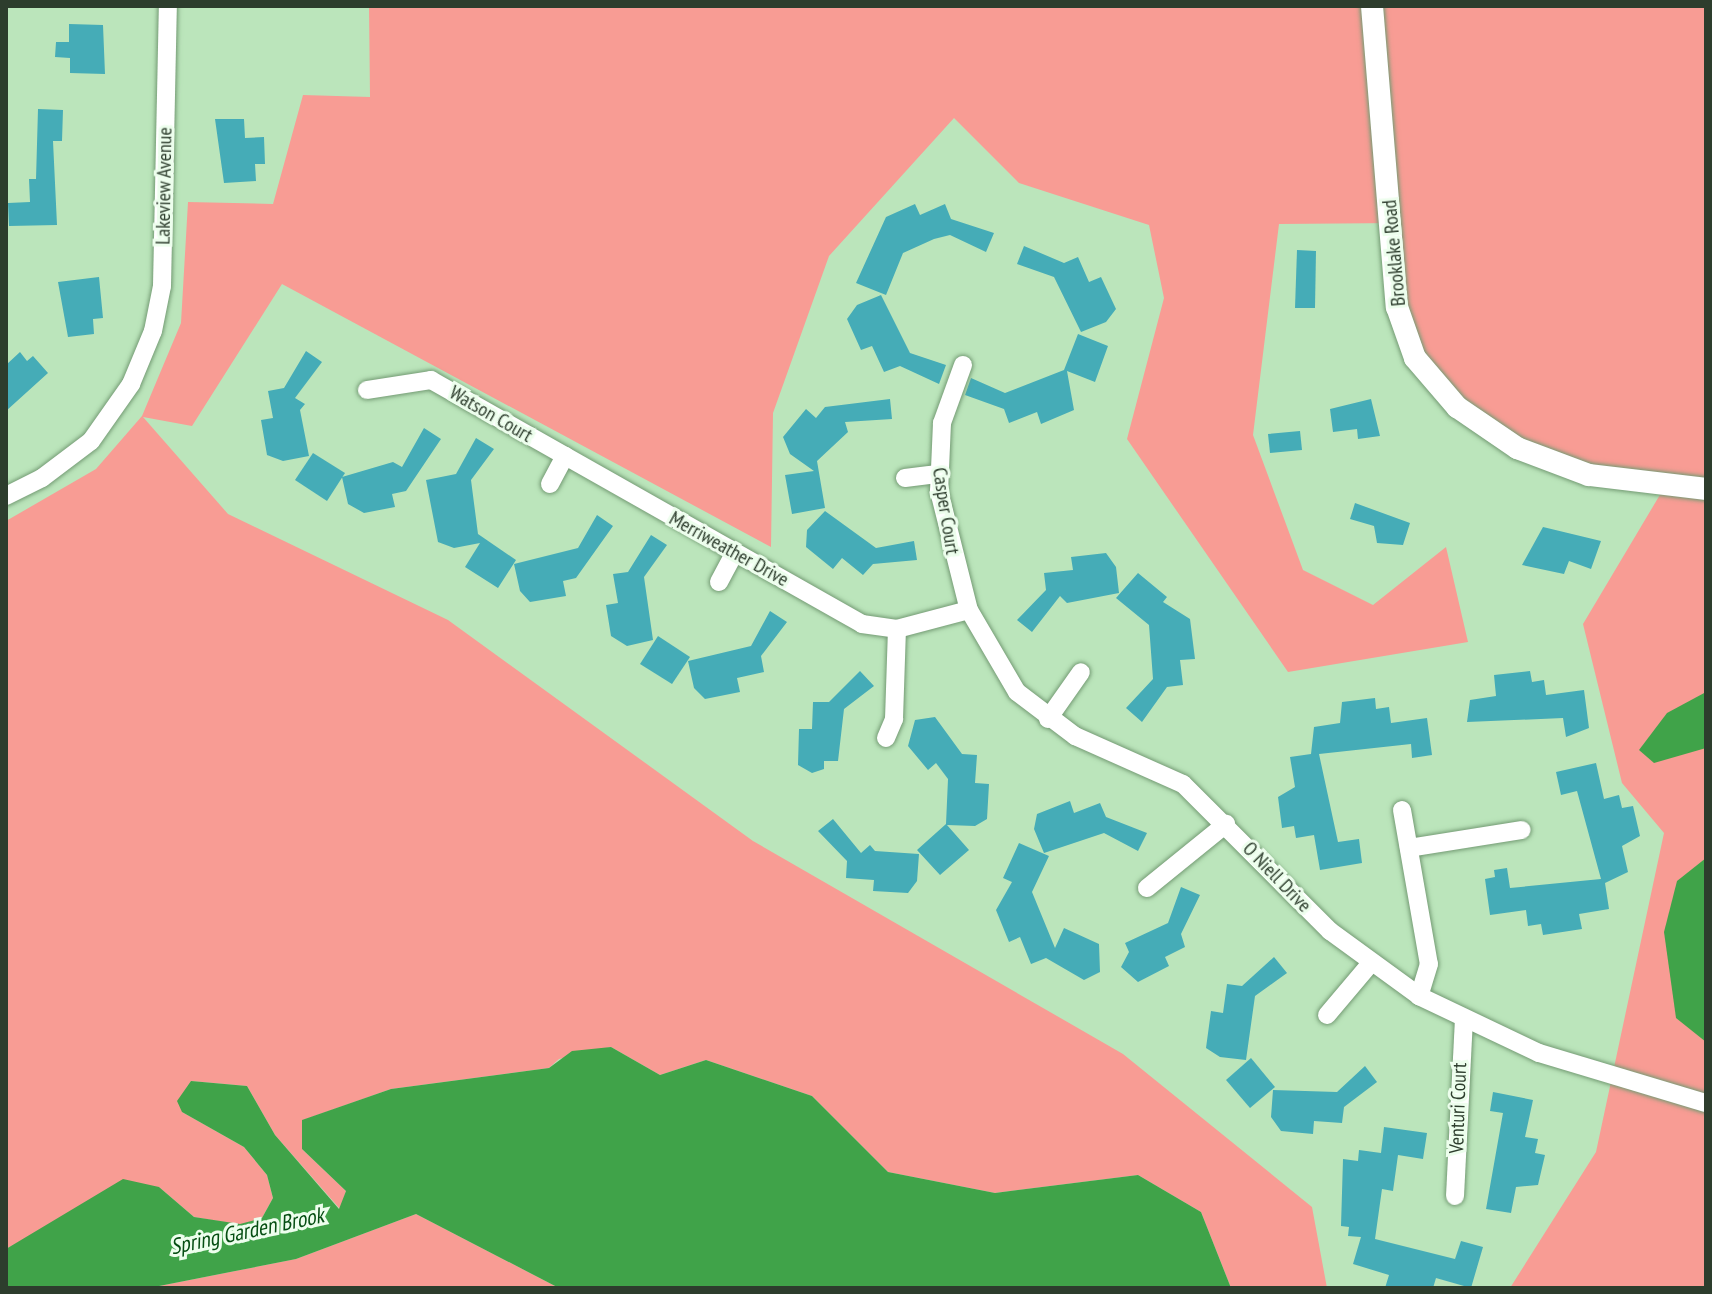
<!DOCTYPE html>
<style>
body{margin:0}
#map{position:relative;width:1712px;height:1294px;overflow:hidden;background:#bbe5bb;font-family:"PT Sans Narrow",sans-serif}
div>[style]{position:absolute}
.green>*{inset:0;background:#f89c94}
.water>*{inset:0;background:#40a349}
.building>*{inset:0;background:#45acb7}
.roads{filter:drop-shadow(0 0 2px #749b74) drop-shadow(0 0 2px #749b74)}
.minor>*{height:18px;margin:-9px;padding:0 9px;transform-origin:9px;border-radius:9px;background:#fff}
.tertiary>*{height:22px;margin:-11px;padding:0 11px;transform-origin:11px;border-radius:11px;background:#fff}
span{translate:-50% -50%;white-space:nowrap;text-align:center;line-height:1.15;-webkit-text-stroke:6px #edfeed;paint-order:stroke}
.street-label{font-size:20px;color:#2d3d2d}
.water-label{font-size:22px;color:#054e12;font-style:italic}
.frame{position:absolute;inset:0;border:8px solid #2d3d2d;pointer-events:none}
</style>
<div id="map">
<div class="green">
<div style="clip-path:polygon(369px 6px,1706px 6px,1706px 1288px,1510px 1288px,1596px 1152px,1664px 833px,1622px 783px,1583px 624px,1664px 488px,1532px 455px,1443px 391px,1408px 339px,1398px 223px,1279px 224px,1253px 435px,1303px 570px,1373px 605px,1446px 547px,1468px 642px,1288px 672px,1127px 439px,1164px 298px,1149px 225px,1019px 183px,954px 118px,829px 256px,773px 413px,771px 547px,282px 284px,192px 426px,143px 417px,228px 514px,448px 620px,753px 841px,1123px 1054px,1312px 1207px,1327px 1288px,1231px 1288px,1201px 1212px,1138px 1175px,995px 1193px,888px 1172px,812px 1096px,706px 1060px,660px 1075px,611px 1047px,559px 1059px,549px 1068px,391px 1089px,303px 1120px,302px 1149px,346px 1191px,340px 1209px,275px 1135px,247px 1086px,191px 1081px,182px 1112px,244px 1147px,267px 1175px,273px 1198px,262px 1218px,241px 1225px,194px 1217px,159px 1187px,57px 1221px,6px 1249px,6px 521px,96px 469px,142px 416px,181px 323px,188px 202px,273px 204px,303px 95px,370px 97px)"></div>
<div style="clip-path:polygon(416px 1214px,559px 1288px,149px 1288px,296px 1259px)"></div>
</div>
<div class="water">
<div style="clip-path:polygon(1706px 692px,1706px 748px,1654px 763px,1639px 750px,1667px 713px)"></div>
<div style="clip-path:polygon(1706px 858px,1706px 1042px,1676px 1018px,1664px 932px,1677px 881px)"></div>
<div style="clip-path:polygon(611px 1047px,660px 1075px,706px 1060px,812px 1096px,888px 1172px,995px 1193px,1138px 1175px,1201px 1212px,1231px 1288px,559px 1288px,416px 1214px,296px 1259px,149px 1288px,6px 1288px,6px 1249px,123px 1179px,159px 1187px,194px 1217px,240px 1224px,262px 1218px,273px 1198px,267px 1175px,244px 1147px,182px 1112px,177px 1101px,191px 1081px,247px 1086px,275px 1135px,339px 1209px,346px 1191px,302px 1149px,302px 1120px,391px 1089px,549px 1068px,572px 1051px)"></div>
</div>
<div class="building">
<div style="clip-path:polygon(69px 24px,103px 25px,105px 74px,70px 73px,70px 58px,55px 57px,56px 42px,69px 42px)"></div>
<div style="clip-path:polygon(38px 109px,63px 110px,62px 141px,53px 141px,57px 225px,9px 226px,8px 203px,30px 202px,29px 179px,36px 179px)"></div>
<div style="clip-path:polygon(215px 119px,244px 119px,245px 138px,264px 137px,265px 164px,255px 164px,256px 181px,224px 183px)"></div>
<div style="clip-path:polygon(915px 204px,920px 215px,945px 204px,951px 219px,994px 233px,986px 252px,950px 235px,934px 239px,903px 253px,886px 295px,856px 283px,886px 217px)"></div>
<div style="clip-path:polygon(1024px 246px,1064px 263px,1078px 257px,1089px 282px,1101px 277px,1116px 309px,1106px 322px,1081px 332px,1054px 277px,1017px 264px)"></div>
<div style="clip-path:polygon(1297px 250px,1316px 251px,1315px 308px,1295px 308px)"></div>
<div style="clip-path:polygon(99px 277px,103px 318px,93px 319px,94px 334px,68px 337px,58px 282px)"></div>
<div style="clip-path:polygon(881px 295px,910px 353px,946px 365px,939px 384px,900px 366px,884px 372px,872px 346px,861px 350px,847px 319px,857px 305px)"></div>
<div style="clip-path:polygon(1078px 334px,1108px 346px,1095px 382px,1067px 371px,1074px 410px,1041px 424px,1037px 412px,1009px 423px,1004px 409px,965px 395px,971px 378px,1005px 393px,1064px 370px)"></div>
<div style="clip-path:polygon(306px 351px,322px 362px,295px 398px,305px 404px,300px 410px,309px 456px,283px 461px,267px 455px,261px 420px,273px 418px,268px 391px,284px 388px)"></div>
<div style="clip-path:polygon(20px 352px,27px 361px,33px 356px,48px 373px,6px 411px,6px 365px)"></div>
<div style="clip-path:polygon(890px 399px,892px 419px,845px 422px,848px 432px,817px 461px,825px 508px,792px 514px,785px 475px,814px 471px,790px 454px,783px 437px,806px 409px,816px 418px,825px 407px)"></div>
<div style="clip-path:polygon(1371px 399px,1380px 436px,1358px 439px,1357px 429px,1333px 432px,1330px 409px)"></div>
<div style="clip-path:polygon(424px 428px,441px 439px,406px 491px,392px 494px,395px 507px,364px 513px,348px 504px,342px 477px,393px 462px,402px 467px)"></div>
<div style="clip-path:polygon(1300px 431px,1302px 450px,1270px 453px,1268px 434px)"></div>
<div style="clip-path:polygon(476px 438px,494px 449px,471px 480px,478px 534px,516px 560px,498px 588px,465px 567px,480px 543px,454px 548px,438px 542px,426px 480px,456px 474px)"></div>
<div style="clip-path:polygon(313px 453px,345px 473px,327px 501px,295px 480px)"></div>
<div style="clip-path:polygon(1355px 503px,1410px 523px,1403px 545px,1377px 543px,1374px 526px,1350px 519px)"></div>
<div style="clip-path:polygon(825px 511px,876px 548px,914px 541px,917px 560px,873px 564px,863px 575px,842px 558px,833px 569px,806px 547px,807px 530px)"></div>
<div style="clip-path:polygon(597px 515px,613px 526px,576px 578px,563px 581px,566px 596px,530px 602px,520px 591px,514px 564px,578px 548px)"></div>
<div style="clip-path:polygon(1543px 527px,1601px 541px,1591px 569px,1569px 561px,1564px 574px,1522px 565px)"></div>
<div style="clip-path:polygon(651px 535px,667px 545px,644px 577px,653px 640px,627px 646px,611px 636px,606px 605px,618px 603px,613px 574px,628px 572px)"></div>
<div style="clip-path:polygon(1106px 553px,1116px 567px,1119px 593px,1067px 603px,1060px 596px,1032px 632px,1017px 620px,1046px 590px,1044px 573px,1073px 570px,1071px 557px)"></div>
<div style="clip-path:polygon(1138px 573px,1167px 597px,1163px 602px,1190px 619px,1195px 659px,1180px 660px,1183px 685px,1167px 687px,1142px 722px,1126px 708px,1153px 679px,1149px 625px,1116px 598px)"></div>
<div style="clip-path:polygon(770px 611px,787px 622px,761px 656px,764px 672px,737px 678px,740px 692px,705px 699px,694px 688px,688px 661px,751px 646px)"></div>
<div style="clip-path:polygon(658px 636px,690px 657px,672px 684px,640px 664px)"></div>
<div style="clip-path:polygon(860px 671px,874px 686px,844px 709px,838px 761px,824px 761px,824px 769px,812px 773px,798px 765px,799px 729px,812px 729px,813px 702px,829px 702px)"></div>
<div style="clip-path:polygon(1530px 671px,1532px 682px,1544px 680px,1546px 695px,1584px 690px,1589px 728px,1566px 737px,1563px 718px,1467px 722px,1470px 700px,1496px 696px,1494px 675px)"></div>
<div style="clip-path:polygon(1375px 698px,1376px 709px,1389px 707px,1391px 723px,1427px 718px,1432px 755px,1412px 758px,1411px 744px,1319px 754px,1338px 842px,1359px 839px,1362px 863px,1320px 870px,1314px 835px,1296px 838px,1294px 826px,1282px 828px,1278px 797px,1295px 787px,1290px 757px,1311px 754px,1314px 727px,1340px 723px,1342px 702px)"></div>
<div style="clip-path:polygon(935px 717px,962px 754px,977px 755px,975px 783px,989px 784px,987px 819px,975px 826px,947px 825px,969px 850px,940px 875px,917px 850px,946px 824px,948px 779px,936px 763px,928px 770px,908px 746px,915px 720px)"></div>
<div style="clip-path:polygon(1596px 763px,1604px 799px,1619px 795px,1622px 808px,1633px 806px,1640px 836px,1622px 846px,1628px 872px,1605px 883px,1609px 909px,1579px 914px,1582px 929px,1543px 935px,1541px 924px,1528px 926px,1526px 910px,1490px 915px,1485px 879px,1495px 877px,1494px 870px,1507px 868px,1510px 888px,1601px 879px,1577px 791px,1561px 795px,1556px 772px)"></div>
<div style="clip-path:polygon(1070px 801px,1074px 813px,1100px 803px,1106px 817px,1147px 833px,1138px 851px,1104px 833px,1044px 853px,1034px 829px,1037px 814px)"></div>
<div style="clip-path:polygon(833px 819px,861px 853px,870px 845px,875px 851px,919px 854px,917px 881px,908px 893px,873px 891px,874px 880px,846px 878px,847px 861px,818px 831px)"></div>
<div style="clip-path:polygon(1019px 843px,1049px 856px,1032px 892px,1055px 948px,1064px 928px,1099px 944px,1100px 972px,1084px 980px,1046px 958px,1031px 964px,1020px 937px,1009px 942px,996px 910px,1012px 882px,1003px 878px)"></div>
<div style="clip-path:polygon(1181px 887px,1200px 895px,1181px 934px,1185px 947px,1165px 957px,1169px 966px,1138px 982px,1121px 967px,1129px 952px,1125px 943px,1168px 923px)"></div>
<div style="clip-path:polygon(1274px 957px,1287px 973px,1255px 996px,1246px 1060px,1220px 1057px,1206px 1048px,1211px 1011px,1223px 1013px,1227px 984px,1242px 986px)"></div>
<div style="clip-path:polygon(1251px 1058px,1275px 1087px,1250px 1108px,1226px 1080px)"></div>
<div style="clip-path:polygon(1365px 1066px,1377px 1082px,1344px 1107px,1342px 1123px,1314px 1121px,1313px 1134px,1281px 1131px,1271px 1117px,1273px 1090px,1337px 1092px)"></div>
<div style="clip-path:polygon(1493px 1092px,1533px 1100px,1525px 1137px,1538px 1139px,1535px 1153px,1545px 1155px,1538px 1185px,1516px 1187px,1511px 1213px,1486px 1209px,1503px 1113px,1490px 1111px)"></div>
<div style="clip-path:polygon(1384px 1127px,1427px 1133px,1423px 1159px,1398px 1155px,1393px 1191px,1382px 1189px,1375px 1239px,1455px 1259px,1461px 1241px,1483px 1247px,1471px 1288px,1436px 1278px,1433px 1288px,1385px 1288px,1389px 1275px,1353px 1264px,1361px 1237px,1348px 1236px,1349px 1227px,1341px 1226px,1343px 1159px,1358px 1161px,1359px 1150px,1381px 1153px)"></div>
</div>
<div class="roads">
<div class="minor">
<div style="left:963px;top:365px;width:62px;rotate:109.9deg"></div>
<div style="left:942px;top:423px;width:68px;rotate:92.5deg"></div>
<div style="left:939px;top:491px;width:123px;rotate:75.9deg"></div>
<div style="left:969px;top:610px;width:95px;rotate:59.7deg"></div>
<div style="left:1017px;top:692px;width:73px;rotate:37.2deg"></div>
<div style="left:1075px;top:736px;width:118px;rotate:24deg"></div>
<div style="left:1183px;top:784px;width:208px;rotate:45deg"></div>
<div style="left:1330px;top:931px;width:110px;rotate:36.1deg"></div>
<div style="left:1419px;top:996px;width:133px;rotate:25.4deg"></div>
<div style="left:1539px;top:1053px;width:174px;rotate:16.7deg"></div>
<div style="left:367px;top:390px;width:65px;rotate:-8.9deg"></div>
<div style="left:431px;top:380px;width:495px;rotate:29.5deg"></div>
<div style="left:862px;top:624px;width:35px;rotate:8deg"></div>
<div style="left:897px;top:629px;width:74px;rotate:-14.8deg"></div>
<div style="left:905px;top:478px;width:32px;rotate:-7deg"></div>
<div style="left:550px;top:484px;width:32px;rotate:-62deg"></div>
<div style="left:6px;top:496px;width:40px;rotate:-26.6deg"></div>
<div style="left:42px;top:478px;width:61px;rotate:-37.1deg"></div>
<div style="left:91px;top:441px;width:70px;rotate:-54.9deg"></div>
<div style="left:131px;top:384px;width:57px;rotate:-67.5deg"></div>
<div style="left:153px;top:331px;width:46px;rotate:-78.7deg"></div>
<div style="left:162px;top:286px;width:280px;rotate:-88.8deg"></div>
<div style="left:719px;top:582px;width:34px;rotate:-62deg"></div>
<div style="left:1048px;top:719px;width:57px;rotate:-54.9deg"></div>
<div style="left:886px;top:738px;width:21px;rotate:-67deg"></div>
<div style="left:894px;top:719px;width:90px;rotate:-88.1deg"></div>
<div style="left:1402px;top:810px;width:156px;rotate:80.1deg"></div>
<div style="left:1429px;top:964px;width:34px;rotate:107deg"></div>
<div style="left:1409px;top:848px;width:114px;rotate:-9.1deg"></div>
<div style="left:1147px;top:888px;width:102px;rotate:-39deg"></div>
<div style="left:1327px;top:1015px;width:68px;rotate:-49.8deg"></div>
<div style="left:1455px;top:1196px;width:175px;rotate:-87.1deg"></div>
</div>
<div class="tertiary">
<div style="left:1372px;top:6px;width:302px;rotate:85.3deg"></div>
<div style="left:1397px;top:307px;width:54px;rotate:70.6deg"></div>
<div style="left:1415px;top:358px;width:65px;rotate:49.4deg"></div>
<div style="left:1457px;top:407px;width:73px;rotate:34.3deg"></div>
<div style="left:1517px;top:448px;width:77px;rotate:20.6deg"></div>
<div style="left:1589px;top:475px;width:118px;rotate:6.8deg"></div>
</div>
</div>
<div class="street-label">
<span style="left:164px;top:186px;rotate:-89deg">Lakeview Avenue</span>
<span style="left:1394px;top:253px;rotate:-95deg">Brooklake Road</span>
<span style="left:491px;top:414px;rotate:30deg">Watson Court</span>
<span style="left:946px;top:511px;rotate:81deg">Casper Court</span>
<span style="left:729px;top:549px;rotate:29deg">Merriweather Drive</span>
<span style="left:1277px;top:877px;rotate:46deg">O Niell Drive</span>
<span style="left:1458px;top:1108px;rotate:-88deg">Venturi Court</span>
</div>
<div class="water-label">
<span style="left:247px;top:1231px;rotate:-12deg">Spring Garden Brook</span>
</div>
<div class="frame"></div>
</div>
